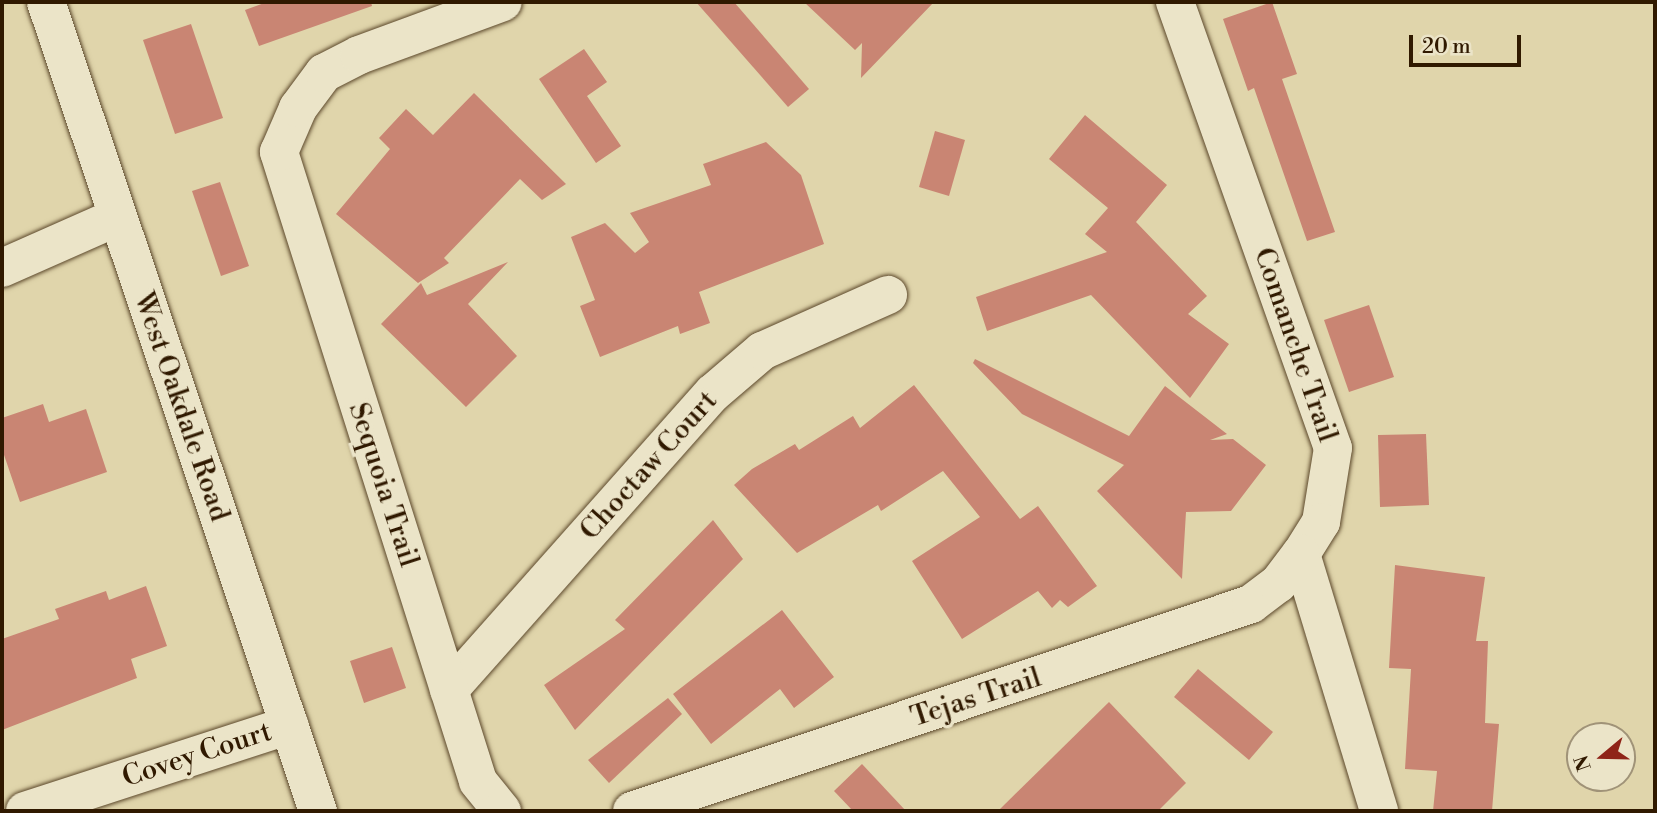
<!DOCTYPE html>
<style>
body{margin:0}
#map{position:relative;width:1657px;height:813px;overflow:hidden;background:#e0d5ab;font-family:"Libre Bodoni",serif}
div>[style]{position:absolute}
.building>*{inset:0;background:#c98573}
.roads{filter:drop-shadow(0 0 2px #5c482b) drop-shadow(0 0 2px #5c482b)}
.street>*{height:38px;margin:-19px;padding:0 19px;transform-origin:19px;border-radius:19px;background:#ebe4c8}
.secondary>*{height:38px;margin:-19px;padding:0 19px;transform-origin:19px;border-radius:19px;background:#ebe4c8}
span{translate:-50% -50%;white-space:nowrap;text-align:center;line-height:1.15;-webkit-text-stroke:7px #ebe4c8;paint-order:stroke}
.street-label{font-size:28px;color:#301900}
.frame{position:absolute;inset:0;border:4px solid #301900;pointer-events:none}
.north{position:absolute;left:1566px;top:722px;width:70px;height:70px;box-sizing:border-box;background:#ebe4c8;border:2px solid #a09378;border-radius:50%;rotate:251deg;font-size:19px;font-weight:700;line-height:28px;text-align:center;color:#301900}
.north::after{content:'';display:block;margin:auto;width:24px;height:32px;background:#8f2418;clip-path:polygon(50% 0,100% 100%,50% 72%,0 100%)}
.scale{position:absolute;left:1409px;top:35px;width:112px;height:32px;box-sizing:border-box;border:4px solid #301900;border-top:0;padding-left:9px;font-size:21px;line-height:24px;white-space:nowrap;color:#301900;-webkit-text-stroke:5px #ebe4c8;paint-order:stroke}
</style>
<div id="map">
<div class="building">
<div style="clip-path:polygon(267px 2px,371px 2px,372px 6px,259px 46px,245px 10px)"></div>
<div style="clip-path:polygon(696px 2px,734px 2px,809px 89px,788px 107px)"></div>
<div style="clip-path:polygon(804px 2px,934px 2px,861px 78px,862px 43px,855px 50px)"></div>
<div style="clip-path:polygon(1272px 2px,1297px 74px,1282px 79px,1335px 232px,1307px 241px,1254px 88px,1248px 91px,1223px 19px)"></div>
<div style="clip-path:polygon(191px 24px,223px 118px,175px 134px,143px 40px)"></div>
<div style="clip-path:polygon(584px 49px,607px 82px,587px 96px,621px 146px,596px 163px,539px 79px)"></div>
<div style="clip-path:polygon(474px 93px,566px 184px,542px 200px,520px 179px,444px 258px,449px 263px,418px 283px,336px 214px,390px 149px,379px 138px,406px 109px,433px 135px)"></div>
<div style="clip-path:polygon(1085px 115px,1167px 185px,1136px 222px,1207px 296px,1188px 314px,1229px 344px,1190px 398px,1091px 295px,987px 331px,976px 297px,1107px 252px,1085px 234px,1108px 208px,1049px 159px)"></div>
<div style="clip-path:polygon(935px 131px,965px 140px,949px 196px,919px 187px)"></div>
<div style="clip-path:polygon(766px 142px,801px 175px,824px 244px,699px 292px,710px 323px,680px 334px,678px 326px,600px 357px,580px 306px,595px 300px,571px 237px,605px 223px,635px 253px,649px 242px,630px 213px,711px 185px,703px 164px)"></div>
<div style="clip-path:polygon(220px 182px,249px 266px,221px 276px,192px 191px)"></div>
<div style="clip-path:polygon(508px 262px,468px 304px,517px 356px,466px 407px,381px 324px,421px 283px,427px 295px)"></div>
<div style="clip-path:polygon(1369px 305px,1394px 377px,1349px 392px,1324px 320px)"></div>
<div style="clip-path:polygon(975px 359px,1129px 436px,1165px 386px,1227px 434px,1210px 440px,1233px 439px,1266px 465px,1231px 511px,1186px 512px,1182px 579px,1097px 491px,1124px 465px,1022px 414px,973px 363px)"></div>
<div style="clip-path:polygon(914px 385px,1020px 519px,1038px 506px,1097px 586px,1068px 607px,1060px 600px,1052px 608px,1038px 591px,962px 639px,912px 561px,980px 517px,943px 471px,881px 511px,878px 505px,797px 553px,734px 485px,752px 469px,795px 444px,799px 450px,853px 416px,860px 428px)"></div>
<div style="clip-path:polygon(43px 404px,49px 422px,86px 409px,107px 472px,20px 502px,2px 449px,2px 418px)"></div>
<div style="clip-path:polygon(1426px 434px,1429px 505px,1380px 507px,1378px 435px)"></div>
<div style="clip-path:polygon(713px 520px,743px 559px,575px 730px,544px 685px,625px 629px,615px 620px)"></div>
<div style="clip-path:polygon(1395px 565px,1485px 577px,1476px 641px,1488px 641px,1485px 723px,1499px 724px,1492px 811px,1433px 811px,1437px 771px,1405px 769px,1411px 669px,1389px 668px)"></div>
<div style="clip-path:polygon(146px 586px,167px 646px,131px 659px,137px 678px,2px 730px,2px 639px,59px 619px,55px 609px,106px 591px,109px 600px)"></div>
<div style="clip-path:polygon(782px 610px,834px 677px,794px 708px,780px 689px,711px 744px,673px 694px)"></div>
<div style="clip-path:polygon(392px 647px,406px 688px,364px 703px,350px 661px)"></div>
<div style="clip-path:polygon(1198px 669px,1273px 732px,1249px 760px,1174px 697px)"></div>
<div style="clip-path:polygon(668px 698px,682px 714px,609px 783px,588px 760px)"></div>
<div style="clip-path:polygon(1109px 702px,1186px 783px,1158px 811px,998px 811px)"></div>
<div style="clip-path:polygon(862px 764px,906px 811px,853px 811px,834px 791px)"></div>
</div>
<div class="roads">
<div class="street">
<div style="left:1175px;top:2px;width:473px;rotate:70.5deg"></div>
<div style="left:1333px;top:448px;width:75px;rotate:99.2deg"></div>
<div style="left:1321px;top:522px;width:38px;rotate:122deg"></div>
<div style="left:1301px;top:554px;width:269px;rotate:73.1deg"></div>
<div style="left:2px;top:268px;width:126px;rotate:-23.9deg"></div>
<div style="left:449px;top:690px;width:397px;rotate:-48.4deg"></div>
<div style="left:713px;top:393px;width:65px;rotate:-40.6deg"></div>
<div style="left:762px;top:351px;width:138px;rotate:-24deg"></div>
<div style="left:25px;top:811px;width:278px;rotate:-18deg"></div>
<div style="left:502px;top:811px;width:38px;rotate:-129deg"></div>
<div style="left:478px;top:781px;width:660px;rotate:-107.56deg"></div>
<div style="left:279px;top:152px;width:48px;rotate:-66.6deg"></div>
<div style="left:298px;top:108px;width:44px;rotate:-53.4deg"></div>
<div style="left:324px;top:73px;width:39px;rotate:-27deg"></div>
<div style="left:359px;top:55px;width:153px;rotate:-20.2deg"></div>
<div style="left:632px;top:811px;width:653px;rotate:-18.49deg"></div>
<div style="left:1251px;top:604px;width:34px;rotate:-37deg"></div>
<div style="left:1278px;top:584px;width:38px;rotate:-53deg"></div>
</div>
<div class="secondary">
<div style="left:46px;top:2px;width:854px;rotate:71.42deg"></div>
</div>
</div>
<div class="street-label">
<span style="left:1295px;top:345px;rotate:71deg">Comanche Trail</span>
<span style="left:181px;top:407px;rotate:71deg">West Oakdale Road</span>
<span style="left:649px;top:466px;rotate:-48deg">Choctaw Court</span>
<span style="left:383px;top:485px;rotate:72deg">Sequoia Trail</span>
<span style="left:976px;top:698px;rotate:-18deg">Tejas Trail</span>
<span style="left:197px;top:755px;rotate:-18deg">Covey Court</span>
</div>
<div class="frame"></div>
<div class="north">N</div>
<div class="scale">20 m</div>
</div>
